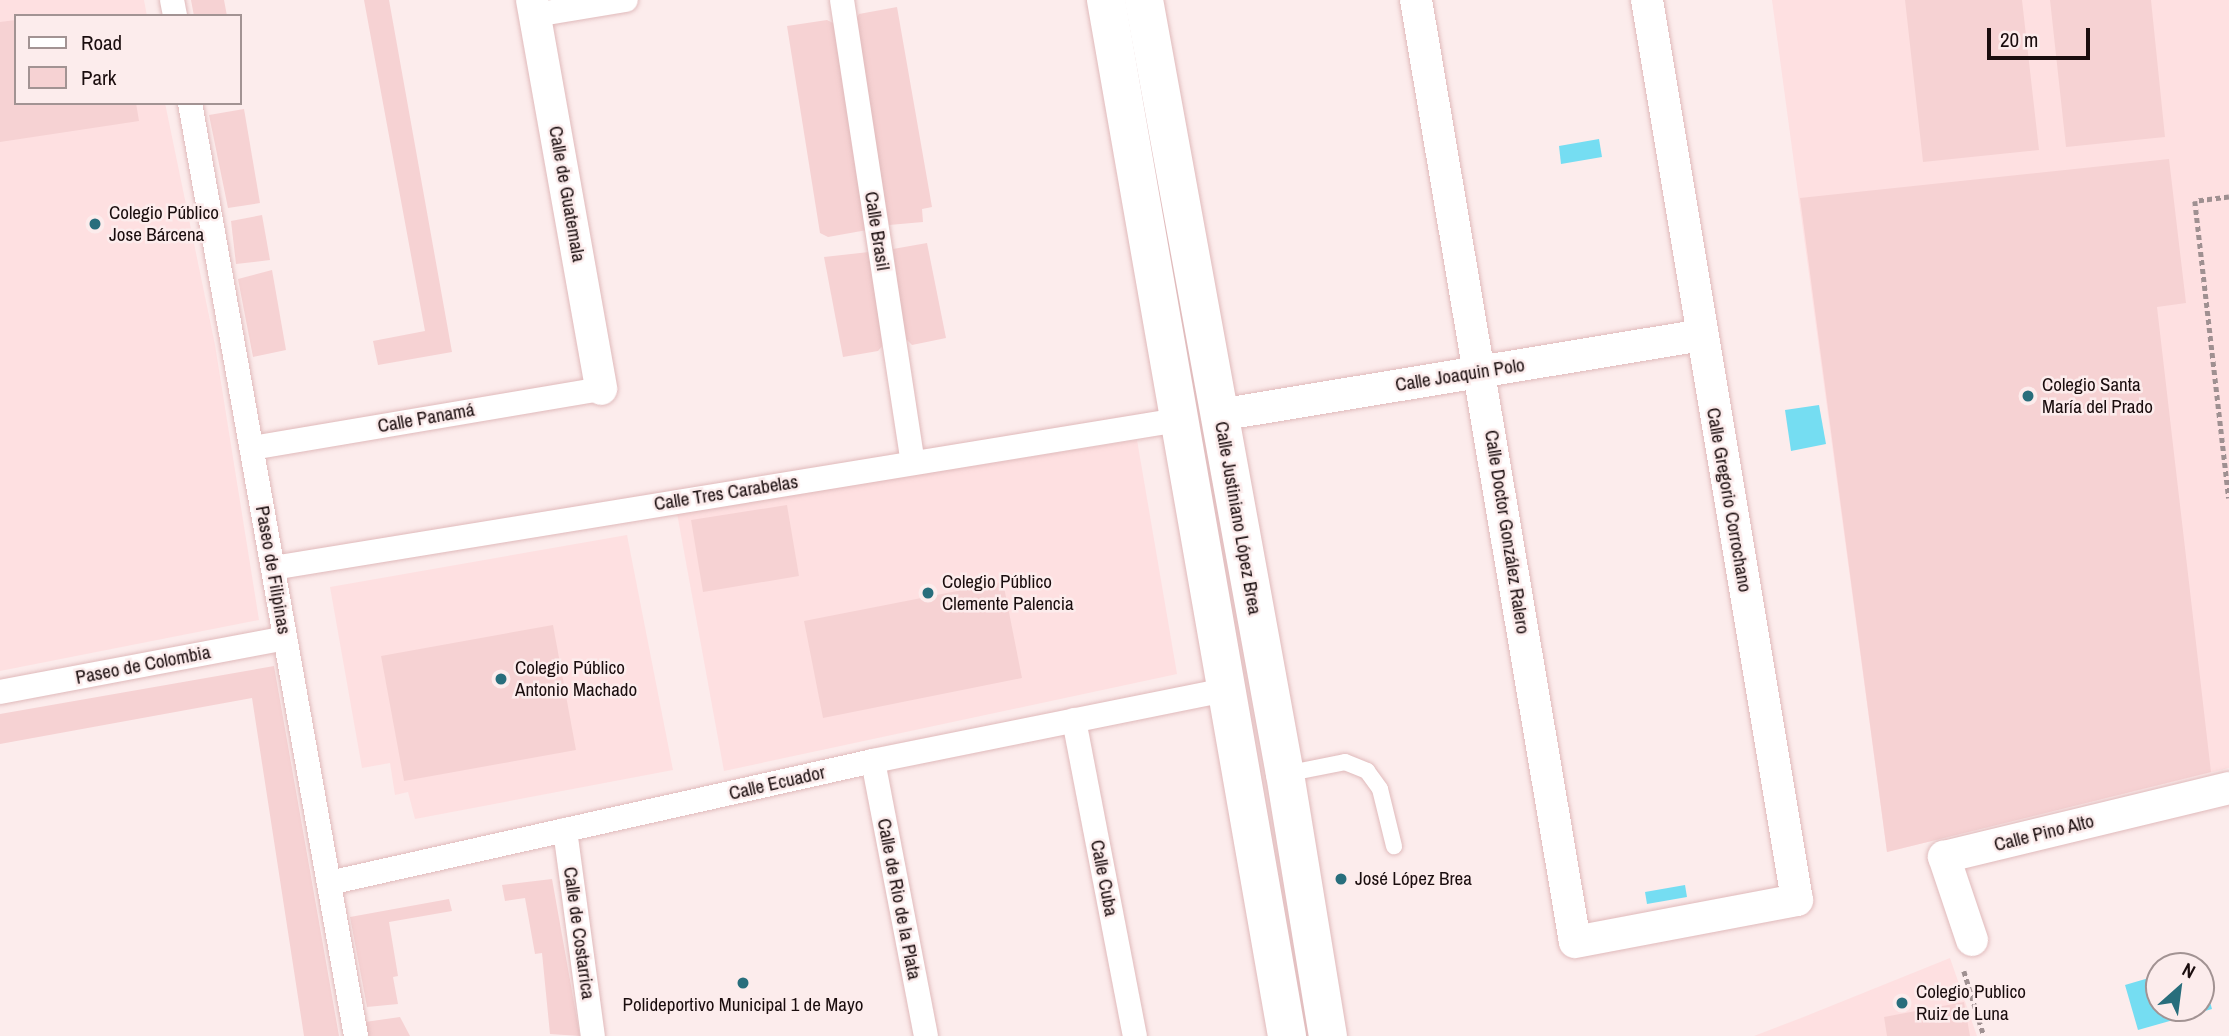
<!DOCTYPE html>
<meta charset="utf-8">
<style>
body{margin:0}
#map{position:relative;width:2229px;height:1036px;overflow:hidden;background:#fcecec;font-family:"Archivo Narrow",sans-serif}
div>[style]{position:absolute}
.built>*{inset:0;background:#fee0e1}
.green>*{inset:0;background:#f6d2d3}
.water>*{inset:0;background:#75ddf2}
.path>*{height:4.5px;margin-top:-2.25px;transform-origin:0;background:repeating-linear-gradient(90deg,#9f9091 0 5px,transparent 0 8.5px)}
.roads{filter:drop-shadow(0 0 2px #e0babb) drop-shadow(0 0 2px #e0babb)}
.service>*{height:16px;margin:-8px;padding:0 8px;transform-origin:8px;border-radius:8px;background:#fff}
.pedestrian>*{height:24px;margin:-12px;padding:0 12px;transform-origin:12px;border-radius:12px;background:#fff}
.minor>*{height:32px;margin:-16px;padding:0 16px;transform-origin:16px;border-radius:16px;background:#fff}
.tertiary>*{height:38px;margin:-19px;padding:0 19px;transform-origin:19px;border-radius:19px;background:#fff}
.dots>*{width:19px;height:19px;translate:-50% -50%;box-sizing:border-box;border:4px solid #fcecec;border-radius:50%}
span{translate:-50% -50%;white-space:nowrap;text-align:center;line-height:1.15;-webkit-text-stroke:5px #fcecec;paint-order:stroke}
.street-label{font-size:19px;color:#1a0d0e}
.poi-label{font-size:19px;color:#1a0d0e}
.left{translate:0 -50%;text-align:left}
.legend{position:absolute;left:14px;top:14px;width:228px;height:91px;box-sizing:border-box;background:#fcecec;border:2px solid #a29393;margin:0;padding:9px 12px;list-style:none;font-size:21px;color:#1a0d0e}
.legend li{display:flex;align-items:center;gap:14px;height:35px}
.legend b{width:35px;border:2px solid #a29393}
.north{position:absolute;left:2145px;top:952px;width:70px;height:70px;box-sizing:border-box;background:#fcecec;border:2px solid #a29393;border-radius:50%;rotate:28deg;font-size:19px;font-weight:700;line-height:28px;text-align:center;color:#1a0d0e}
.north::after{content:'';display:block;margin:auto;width:24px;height:32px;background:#286e7c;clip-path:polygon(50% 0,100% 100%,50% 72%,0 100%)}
.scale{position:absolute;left:1987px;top:28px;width:103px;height:32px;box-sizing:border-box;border:4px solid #1a0d0e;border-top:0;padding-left:9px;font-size:21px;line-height:24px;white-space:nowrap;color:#1a0d0e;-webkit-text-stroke:5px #fcecec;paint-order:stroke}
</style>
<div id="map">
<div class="built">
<div style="clip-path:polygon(0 0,144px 0,147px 16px,16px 16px,16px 103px,165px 103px,215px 345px,259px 620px,0 671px)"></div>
<div style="clip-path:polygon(1772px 0,2229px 0,2229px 768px,1887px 852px)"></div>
<div style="clip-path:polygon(1137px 440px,1177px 674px,724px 771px,677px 513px)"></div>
<div style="clip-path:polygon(627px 535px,673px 770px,415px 819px,408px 792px,395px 795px,390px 763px,362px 768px,330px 587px)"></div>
<div style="clip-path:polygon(1950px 958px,1977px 1036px,1754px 1036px,1801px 1018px)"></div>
</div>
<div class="green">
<div style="clip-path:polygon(191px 0,224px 0,227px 16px,194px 16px)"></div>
<div style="clip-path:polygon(364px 0,389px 0,452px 352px,378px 365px,373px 341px,425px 331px)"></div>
<div style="clip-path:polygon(1905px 0,2022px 0,2039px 150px,1923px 162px)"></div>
<div style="clip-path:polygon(2050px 0,2151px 0,2165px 137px,2066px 147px)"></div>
<div style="clip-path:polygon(897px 7px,932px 207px,922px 209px,923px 222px,889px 225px,855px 20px,859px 14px)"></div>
<div style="clip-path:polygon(16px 20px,16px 103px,136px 103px,139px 121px,0 142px,0 22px)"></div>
<div style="clip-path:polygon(827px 20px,835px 24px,867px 230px,828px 237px,820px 233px,787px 26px)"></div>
<div style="clip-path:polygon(244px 109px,260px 203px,228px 208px,209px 115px)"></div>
<div style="clip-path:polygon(2169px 159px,2186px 303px,2157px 307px,2211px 772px,1887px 852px,1800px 198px)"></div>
<div style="clip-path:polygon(262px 215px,270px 260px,236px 264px,231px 221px)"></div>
<div style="clip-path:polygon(927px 243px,946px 338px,912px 345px,904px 337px,893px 249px)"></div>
<div style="clip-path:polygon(869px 252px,883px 345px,878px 351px,843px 357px,824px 257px)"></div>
<div style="clip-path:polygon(272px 270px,286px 350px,253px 357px,238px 279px)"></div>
<div style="clip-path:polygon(787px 505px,799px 576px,703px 592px,691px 520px)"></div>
<div style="clip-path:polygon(1003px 582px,1022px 678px,823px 718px,804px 621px)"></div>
<div style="clip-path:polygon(553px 625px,576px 750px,404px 781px,381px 656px)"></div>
<div style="clip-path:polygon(274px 666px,339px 1036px,304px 1036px,252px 698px,0 744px,0 714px)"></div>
<div style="clip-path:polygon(552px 879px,580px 1036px,550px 1034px,542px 953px,535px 954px,525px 898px,505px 901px,502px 885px)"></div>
<div style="clip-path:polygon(449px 899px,452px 911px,389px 922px,398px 976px,393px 977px,398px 1004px,367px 1007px,350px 917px)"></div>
<div style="clip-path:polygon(1964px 1002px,1970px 1036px,1887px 1036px,1884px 1017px)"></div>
<div style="clip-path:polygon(400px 1017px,410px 1036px,367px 1036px,365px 1022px)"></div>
</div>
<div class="water">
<div style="clip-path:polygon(1599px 139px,1602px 157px,1561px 164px,1559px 146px)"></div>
<div style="clip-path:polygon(1819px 405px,1826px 444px,1791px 451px,1785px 410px)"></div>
<div style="clip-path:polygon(1685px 885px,1687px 897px,1647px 904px,1645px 892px)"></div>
<div style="clip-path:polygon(2201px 969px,2212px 1009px,2138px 1030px,2125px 985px,2159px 975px,2159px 1008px,2201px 1008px)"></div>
</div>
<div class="path">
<div style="left:2229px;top:197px;width:34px;rotate:173deg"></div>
<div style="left:2195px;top:201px;width:299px;rotate:83.5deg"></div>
<div style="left:1964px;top:971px;width:68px;rotate:72.9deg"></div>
</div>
<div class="roads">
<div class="service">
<div style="left:1285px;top:774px;width:61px;rotate:-11.3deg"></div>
<div style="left:1345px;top:762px;width:24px;rotate:22deg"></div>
<div style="left:1367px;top:771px;width:22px;rotate:54deg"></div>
<div style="left:1380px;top:789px;width:59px;rotate:76.2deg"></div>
</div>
<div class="pedestrian">
<div style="left:172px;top:0;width:16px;rotate:79deg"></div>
<div style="left:842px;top:0;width:467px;rotate:81.3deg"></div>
<div style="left:535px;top:15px;width:92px;rotate:-9.4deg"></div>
<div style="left:190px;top:103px;width:948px;rotate:79.91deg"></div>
<div style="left:252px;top:448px;width:354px;rotate:-9.6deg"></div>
<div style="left:273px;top:568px;width:918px;rotate:-9.28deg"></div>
<div style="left:0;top:692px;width:290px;rotate:-10.7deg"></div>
<div style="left:1074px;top:720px;width:322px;rotate:79.1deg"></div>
<div style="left:873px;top:761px;width:280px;rotate:79.1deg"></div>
<div style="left:565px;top:830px;width:208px;rotate:82.3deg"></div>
<div style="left:329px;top:883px;width:558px;rotate:-12.64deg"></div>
<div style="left:873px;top:761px;width:360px;rotate:-11.4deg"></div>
</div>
<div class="minor">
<div style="left:532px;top:0;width:395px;rotate:79.9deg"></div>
<div style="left:1416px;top:0;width:955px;rotate:80.42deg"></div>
<div style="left:1575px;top:942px;width:226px;rotate:-10.7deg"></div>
<div style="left:1797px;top:900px;width:912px;rotate:-99.46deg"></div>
<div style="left:1219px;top:415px;width:489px;rotate:-9.4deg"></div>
<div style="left:1972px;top:940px;width:88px;rotate:-108.6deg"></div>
<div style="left:1944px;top:857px;width:293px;rotate:-13.6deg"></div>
</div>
<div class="tertiary">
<div style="left:1106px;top:0;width:1052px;rotate:80.09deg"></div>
<div style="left:1144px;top:0;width:787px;rotate:79.68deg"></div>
<div style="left:1285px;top:774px;width:266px;rotate:80.7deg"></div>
</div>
</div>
<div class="dots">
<div style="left:95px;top:224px;background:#286e7c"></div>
<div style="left:2028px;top:396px;background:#286e7c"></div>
<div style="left:928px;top:593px;background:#286e7c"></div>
<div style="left:501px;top:679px;background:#286e7c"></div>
<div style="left:1341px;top:879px;background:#286e7c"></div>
<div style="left:743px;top:983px;background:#286e7c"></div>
<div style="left:1902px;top:1003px;background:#286e7c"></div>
</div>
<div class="street-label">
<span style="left:567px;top:194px;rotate:80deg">Calle de Guatemala</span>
<span style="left:877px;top:231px;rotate:81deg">Calle Brasil</span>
<span style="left:1460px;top:375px;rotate:-9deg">Calle Joaquin Polo</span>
<span style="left:426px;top:418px;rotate:-10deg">Calle Panamá</span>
<span style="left:726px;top:493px;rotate:-9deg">Calle Tres Carabelas</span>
<span style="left:1729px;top:500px;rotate:80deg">Calle Gregorio Corrochano</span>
<span style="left:1238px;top:518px;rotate:80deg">Calle Justiniano López Brea</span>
<span style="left:1507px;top:532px;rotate:81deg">Calle Doctor González Ralero</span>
<span style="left:273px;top:570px;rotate:80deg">Paseo de Filipinas</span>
<span style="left:143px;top:665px;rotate:-11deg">Paseo de Colombia</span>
<span style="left:777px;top:783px;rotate:-13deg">Calle Ecuador</span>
<span style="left:2044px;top:833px;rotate:-14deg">Calle Pino Alto</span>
<span style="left:1104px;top:878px;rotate:79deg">Calle Cuba</span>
<span style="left:899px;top:899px;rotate:79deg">Calle de Rio de la Plata</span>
<span style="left:579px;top:933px;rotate:82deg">Calle de Costarrica</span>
</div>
<div class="poi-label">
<span class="left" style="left:109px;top:224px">Colegio Público<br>Jose Bárcena</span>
<span class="left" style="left:2042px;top:396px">Colegio Santa<br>María del Prado</span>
<span class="left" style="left:942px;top:593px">Colegio Público<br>Clemente Palencia</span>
<span class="left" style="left:515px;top:679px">Colegio Público<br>Antonio Machado</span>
<span class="left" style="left:1355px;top:879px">José López Brea</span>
<span class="left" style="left:1916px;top:1003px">Colegio Publico<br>Ruiz de Luna</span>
<span style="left:743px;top:1005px">Polideportivo Municipal 1 de Mayo</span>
</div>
<ul class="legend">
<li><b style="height:9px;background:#fff"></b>Road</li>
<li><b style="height:19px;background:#f6d2d3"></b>Park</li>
</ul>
<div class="north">N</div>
<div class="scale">20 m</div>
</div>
